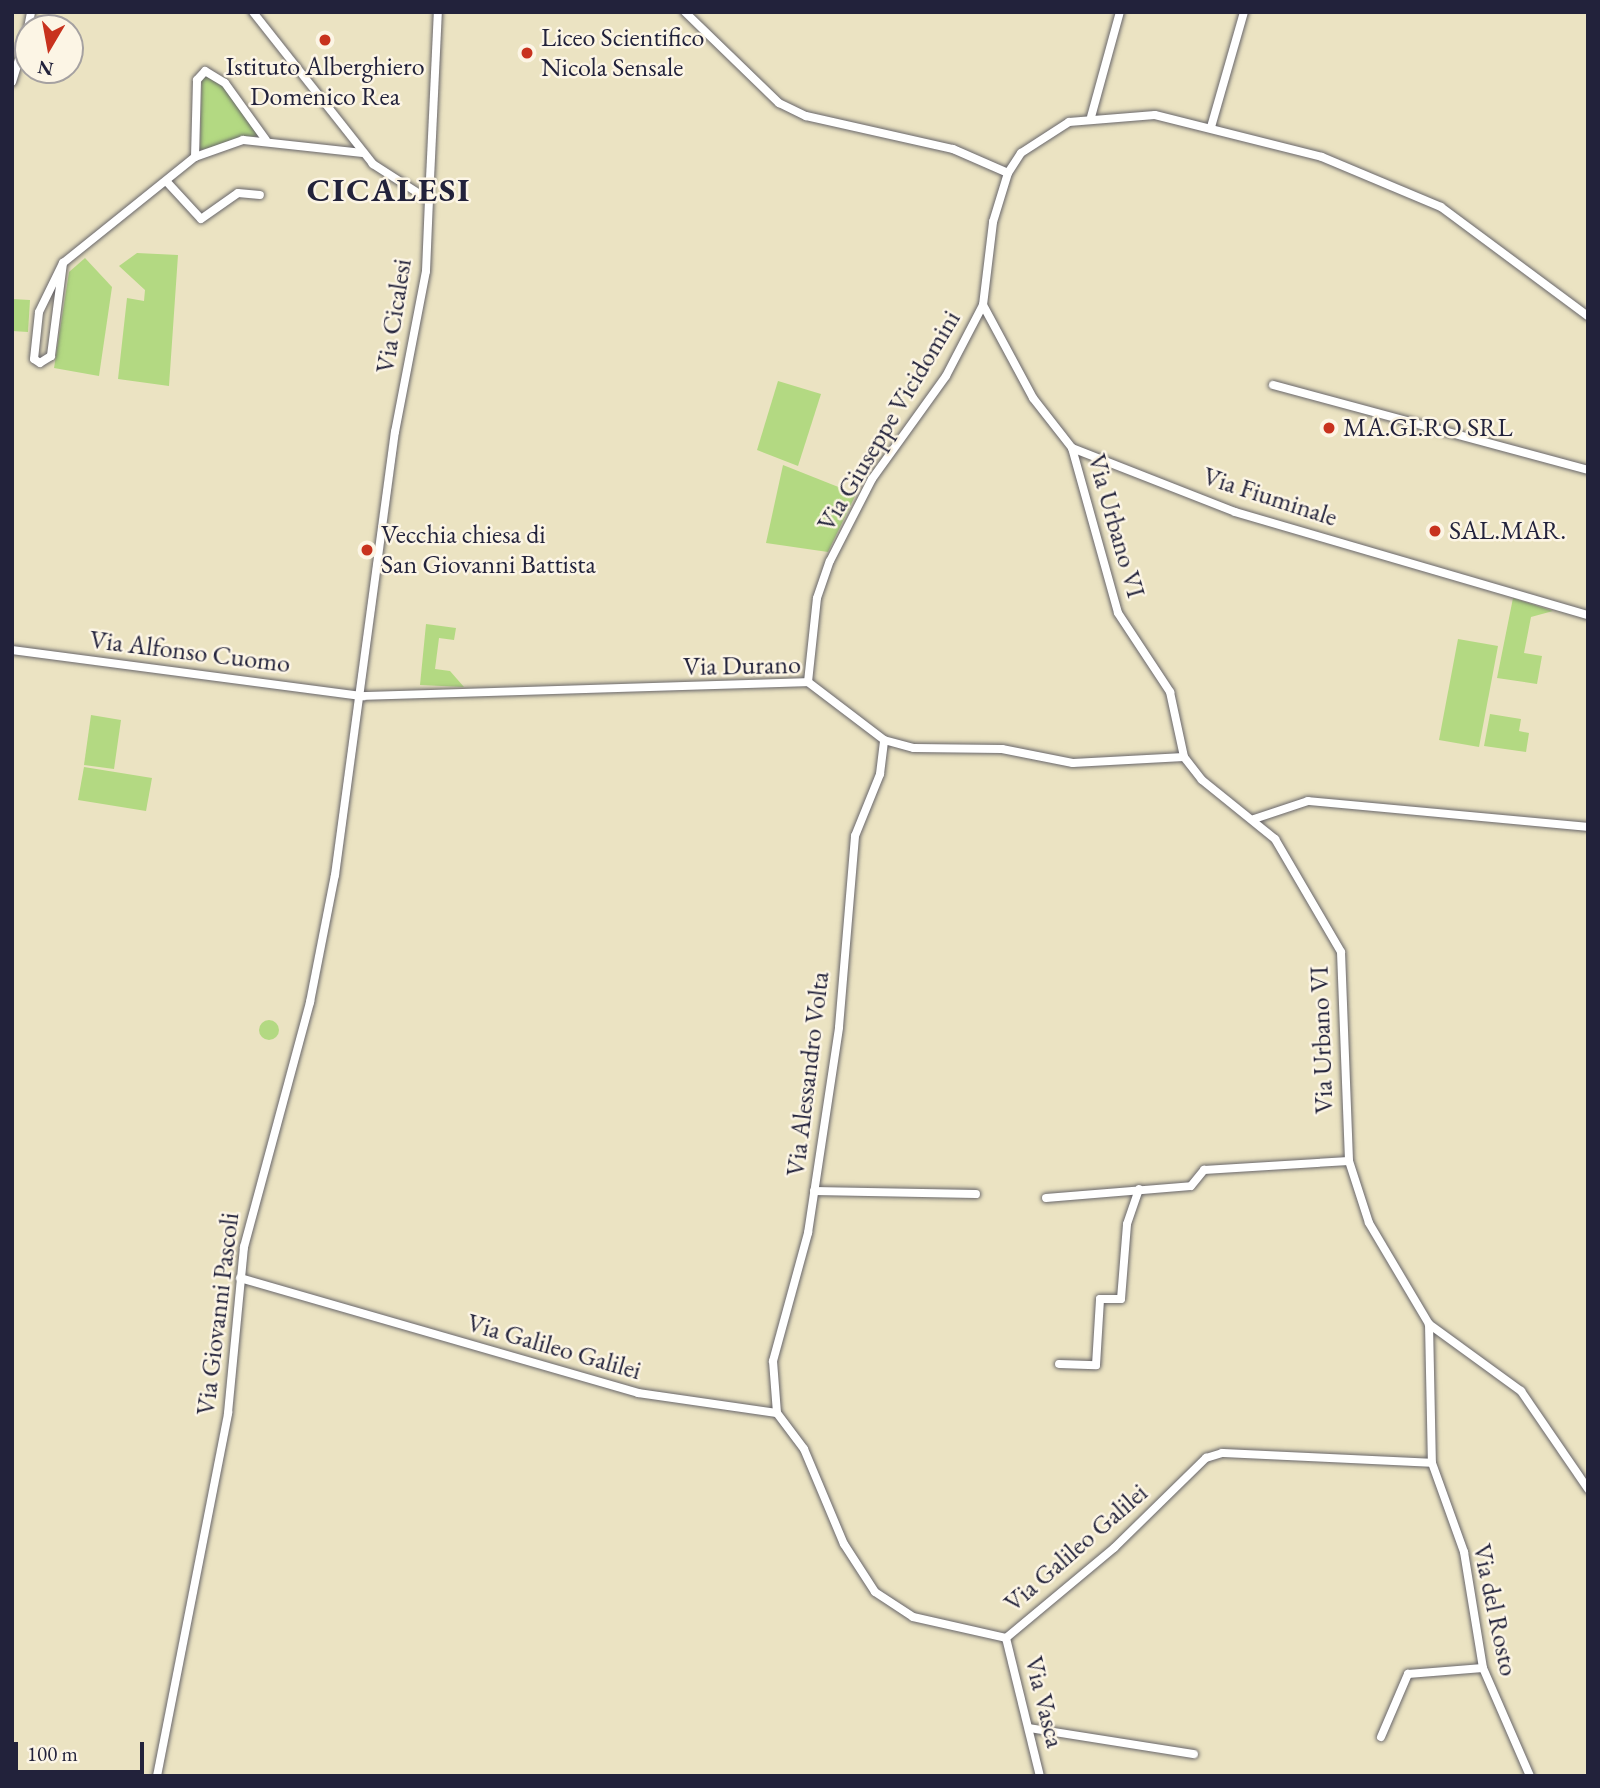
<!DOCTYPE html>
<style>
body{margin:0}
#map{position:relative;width:1600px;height:1788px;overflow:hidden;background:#ebe3c2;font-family:"EB Garamond",serif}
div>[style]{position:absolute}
.green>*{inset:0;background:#b3d982}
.round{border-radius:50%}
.roads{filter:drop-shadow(0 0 2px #68666a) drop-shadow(0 0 2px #68666a)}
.minor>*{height:8px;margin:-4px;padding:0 4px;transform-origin:4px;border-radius:4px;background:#fff}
.dots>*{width:19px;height:19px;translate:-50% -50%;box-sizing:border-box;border:4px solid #fcf5e5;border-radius:50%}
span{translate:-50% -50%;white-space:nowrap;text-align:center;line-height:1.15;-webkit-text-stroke:5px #fcf5e5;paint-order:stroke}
.poi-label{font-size:26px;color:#22223b}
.left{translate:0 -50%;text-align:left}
.street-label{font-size:26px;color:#22223b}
.district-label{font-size:33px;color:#22223b;font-weight:700;letter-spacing:2px}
.frame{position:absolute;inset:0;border:14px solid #22223b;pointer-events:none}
.north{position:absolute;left:14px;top:14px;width:70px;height:70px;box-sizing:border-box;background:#fcf5e5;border:2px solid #a5a1a1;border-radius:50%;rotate:190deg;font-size:19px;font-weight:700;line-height:28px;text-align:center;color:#22223b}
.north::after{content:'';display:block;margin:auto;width:24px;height:32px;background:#c8321e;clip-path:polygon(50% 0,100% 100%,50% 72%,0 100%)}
.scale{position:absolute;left:14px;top:1742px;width:130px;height:32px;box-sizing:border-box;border:4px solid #22223b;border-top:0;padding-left:9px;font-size:21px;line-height:24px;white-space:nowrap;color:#22223b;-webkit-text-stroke:5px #fcf5e5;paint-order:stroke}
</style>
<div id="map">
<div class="green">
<div style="clip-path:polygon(212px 76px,222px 85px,259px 135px,200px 150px,202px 78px)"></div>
<div style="clip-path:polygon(137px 253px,178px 255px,169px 386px,118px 379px,127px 298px,144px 301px,145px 290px,119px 266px)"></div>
<div style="clip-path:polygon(85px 258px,112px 287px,99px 376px,54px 368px,69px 272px)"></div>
<div style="clip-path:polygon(12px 299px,30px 300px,28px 332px,12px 331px)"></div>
<div style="clip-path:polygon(778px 381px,821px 394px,798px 466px,757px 450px)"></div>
<div style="clip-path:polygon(783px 465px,856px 494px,828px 552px,766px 543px)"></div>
<div style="clip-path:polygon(1513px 598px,1553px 611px,1531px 617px,1524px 653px,1542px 656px,1537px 684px,1497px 678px)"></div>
<div style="clip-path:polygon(426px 624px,456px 628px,454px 640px,439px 638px,435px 669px,450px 671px,464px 687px,420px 685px)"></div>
<div style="clip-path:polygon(1458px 639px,1498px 646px,1479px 747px,1439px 740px)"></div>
<div style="clip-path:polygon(1490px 714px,1521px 719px,1519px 731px,1529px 733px,1526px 752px,1484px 746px)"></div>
<div style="clip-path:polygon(91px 715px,121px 720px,114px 769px,84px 765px)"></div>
<div style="clip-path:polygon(84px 767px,152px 778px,146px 811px,78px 800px)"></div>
<div class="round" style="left:259px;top:1020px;width:20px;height:20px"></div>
</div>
<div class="roads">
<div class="minor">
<div style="left:685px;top:12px;width:131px;rotate:44.1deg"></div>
<div style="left:779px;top:103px;width:30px;rotate:26deg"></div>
<div style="left:806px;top:116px;width:151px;rotate:12.7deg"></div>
<div style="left:953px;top:149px;width:60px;rotate:23.6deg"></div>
<div style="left:28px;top:28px;width:16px;rotate:-79deg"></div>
<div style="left:12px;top:82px;width:54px;rotate:-72.9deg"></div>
<div style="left:1091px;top:117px;width:109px;rotate:-74.6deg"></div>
<div style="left:1211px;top:127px;width:120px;rotate:-74deg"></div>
<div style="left:195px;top:157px;width:77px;rotate:-88.5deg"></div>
<div style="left:197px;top:80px;width:12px;rotate:-48deg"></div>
<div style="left:205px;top:71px;width:23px;rotate:31deg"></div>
<div style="left:225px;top:83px;width:70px;rotate:54.3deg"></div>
<div style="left:167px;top:182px;width:50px;rotate:47.4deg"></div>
<div style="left:201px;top:219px;width:45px;rotate:-35.1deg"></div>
<div style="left:238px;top:193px;width:22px;rotate:5deg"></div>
<div style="left:429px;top:200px;width:188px;rotate:-87.3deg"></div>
<div style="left:63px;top:263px;width:94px;rotate:97.4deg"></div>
<div style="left:51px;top:356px;width:13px;rotate:148deg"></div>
<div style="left:40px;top:363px;width:7px;rotate:-146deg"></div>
<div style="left:34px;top:359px;width:47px;rotate:-83.9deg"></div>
<div style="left:39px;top:312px;width:55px;rotate:-63.9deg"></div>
<div style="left:63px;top:263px;width:169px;rotate:-38.8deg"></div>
<div style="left:195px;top:157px;width:51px;rotate:-19.5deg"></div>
<div style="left:243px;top:140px;width:121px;rotate:6.2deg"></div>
<div style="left:983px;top:305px;width:106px;rotate:61.7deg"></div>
<div style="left:1033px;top:398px;width:63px;rotate:52deg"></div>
<div style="left:1072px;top:448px;width:171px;rotate:74.4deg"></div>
<div style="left:1118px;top:613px;width:95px;rotate:56.6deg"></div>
<div style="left:1170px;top:692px;width:66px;rotate:77.8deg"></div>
<div style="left:1184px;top:757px;width:29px;rotate:52deg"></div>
<div style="left:1202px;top:780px;width:94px;rotate:38.9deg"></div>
<div style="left:1275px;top:839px;width:131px;rotate:59.7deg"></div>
<div style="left:1341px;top:952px;width:209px;rotate:87.8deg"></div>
<div style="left:1349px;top:1161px;width:65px;rotate:72.1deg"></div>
<div style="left:1369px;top:1223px;width:117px;rotate:59.3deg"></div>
<div style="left:1429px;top:1324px;width:114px;rotate:36.1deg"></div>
<div style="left:1521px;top:1391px;width:119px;rotate:55.6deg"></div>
<div style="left:1273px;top:385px;width:326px;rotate:15.1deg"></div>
<div style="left:1072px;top:448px;width:175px;rotate:21.4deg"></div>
<div style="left:1235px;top:512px;width:368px;rotate:16.3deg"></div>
<div style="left:12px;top:650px;width:354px;rotate:7.5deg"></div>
<div style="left:363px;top:696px;width:445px;rotate:-1.8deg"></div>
<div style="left:808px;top:682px;width:96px;rotate:37.3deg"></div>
<div style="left:884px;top:740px;width:31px;rotate:15deg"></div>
<div style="left:914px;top:748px;width:88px;rotate:0.7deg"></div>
<div style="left:1002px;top:749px;width:72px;rotate:11.2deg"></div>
<div style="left:1073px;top:763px;width:111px;rotate:-3.1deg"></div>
<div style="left:808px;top:682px;width:84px;rotate:-83.9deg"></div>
<div style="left:817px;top:598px;width:39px;rotate:-71deg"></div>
<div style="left:830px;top:561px;width:92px;rotate:-62.9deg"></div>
<div style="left:872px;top:479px;width:127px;rotate:-54.3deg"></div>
<div style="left:946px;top:376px;width:80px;rotate:-62.5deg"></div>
<div style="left:983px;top:305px;width:84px;rotate:-83.1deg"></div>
<div style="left:993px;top:222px;width:51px;rotate:-73deg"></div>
<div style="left:1008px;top:173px;width:24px;rotate:-57deg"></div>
<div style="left:1021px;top:153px;width:57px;rotate:-32.9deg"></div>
<div style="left:1069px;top:122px;width:86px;rotate:-4.7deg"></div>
<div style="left:1155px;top:115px;width:172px;rotate:14.1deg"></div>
<div style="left:1322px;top:157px;width:129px;rotate:22.8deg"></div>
<div style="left:1441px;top:207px;width:183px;rotate:36.6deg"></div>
<div style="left:1254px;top:819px;width:57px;rotate:-18.4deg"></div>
<div style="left:1308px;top:801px;width:281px;rotate:5.3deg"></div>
<div style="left:814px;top:1191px;width:162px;rotate:1.1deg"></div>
<div style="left:1046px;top:1198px;width:145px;rotate:-4.7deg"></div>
<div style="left:1191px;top:1186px;width:21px;rotate:-51deg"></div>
<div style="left:1204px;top:1170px;width:145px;rotate:-3.6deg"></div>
<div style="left:240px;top:1278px;width:414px;rotate:16.1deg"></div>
<div style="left:638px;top:1393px;width:140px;rotate:8.2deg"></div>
<div style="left:777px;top:1413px;width:45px;rotate:53.1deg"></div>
<div style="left:804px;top:1449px;width:103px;rotate:67.2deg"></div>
<div style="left:844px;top:1544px;width:57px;rotate:57.1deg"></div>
<div style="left:875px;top:1592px;width:45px;rotate:33.3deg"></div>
<div style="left:913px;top:1617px;width:95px;rotate:12.7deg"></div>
<div style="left:1006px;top:1638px;width:141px;rotate:-39.8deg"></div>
<div style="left:1114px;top:1548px;width:129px;rotate:-44.4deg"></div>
<div style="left:1206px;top:1458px;width:17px;rotate:-17deg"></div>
<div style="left:1222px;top:1453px;width:210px;rotate:2.7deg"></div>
<div style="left:1429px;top:1324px;width:139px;rotate:88.8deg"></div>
<div style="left:1432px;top:1463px;width:95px;rotate:70.2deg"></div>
<div style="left:1464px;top:1552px;width:118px;rotate:80.7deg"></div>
<div style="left:1483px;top:1668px;width:118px;rotate:66.5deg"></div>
<div style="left:1059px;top:1364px;width:37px;rotate:2deg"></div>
<div style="left:1096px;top:1365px;width:66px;rotate:-86.5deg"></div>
<div style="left:1100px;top:1299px;width:21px"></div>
<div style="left:1121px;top:1299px;width:75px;rotate:-85.4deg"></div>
<div style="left:1127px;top:1224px;width:37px;rotate:-71deg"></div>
<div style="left:777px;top:1413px;width:52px;rotate:-94.4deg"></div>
<div style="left:773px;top:1361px;width:133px;rotate:-74.7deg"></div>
<div style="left:808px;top:1233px;width:208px;rotate:-81.4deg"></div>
<div style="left:839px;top:1027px;width:192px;rotate:-85.2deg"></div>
<div style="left:855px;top:836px;width:67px;rotate:-68deg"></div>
<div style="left:880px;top:774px;width:34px;rotate:-83deg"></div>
<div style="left:1006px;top:1638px;width:142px;rotate:76.2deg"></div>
<div style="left:1029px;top:1728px;width:167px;rotate:9deg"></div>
<div style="left:1381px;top:1737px;width:69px;rotate:-66.8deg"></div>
<div style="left:1408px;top:1674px;width:75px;rotate:-4.6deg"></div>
<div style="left:157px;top:1776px;width:370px;rotate:-78.9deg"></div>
<div style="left:228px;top:1413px;width:167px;rotate:-84.5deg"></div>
<div style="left:244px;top:1247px;width:254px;rotate:-74.9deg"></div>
<div style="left:310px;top:1002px;width:129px;rotate:-78.9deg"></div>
<div style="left:335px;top:875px;width:447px;rotate:-82.3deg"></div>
<div style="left:395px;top:432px;width:164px;rotate:-79.1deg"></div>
<div style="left:426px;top:271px;width:71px;rotate:-87.6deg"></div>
<div style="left:429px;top:200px;width:67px;rotate:-147.3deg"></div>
<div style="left:373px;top:164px;width:194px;rotate:-128.3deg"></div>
</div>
</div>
<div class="dots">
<div style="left:325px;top:40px;background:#c8321e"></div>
<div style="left:527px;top:53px;background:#c8321e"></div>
<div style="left:1329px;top:428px;background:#c8321e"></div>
<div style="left:1435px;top:531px;background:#c8321e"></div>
<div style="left:367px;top:550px;background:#c8321e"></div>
</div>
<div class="poi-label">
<span class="left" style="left:541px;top:53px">Liceo Scientifico<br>Nicola Sensale</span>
<span style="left:325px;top:82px">Istituto Alberghiero<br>Domenico Rea</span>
<span class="left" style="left:1343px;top:428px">MA.GI.RO SRL</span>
<span class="left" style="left:1449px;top:531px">SAL.MAR.</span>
<span class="left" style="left:381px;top:550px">Vecchia chiesa di<br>San Giovanni Battista</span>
</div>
<div class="street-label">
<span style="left:394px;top:316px;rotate:-81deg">Via Cicalesi</span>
<span style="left:889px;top:421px;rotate:-59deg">Via Giuseppe Vicidomini</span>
<span style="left:1270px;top:497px;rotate:18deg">Via Fiuminale</span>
<span style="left:1116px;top:526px;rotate:74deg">Via Urbano VI</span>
<span style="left:190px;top:652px;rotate:7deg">Via Alfonso Cuomo</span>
<span style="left:742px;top:666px;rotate:-1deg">Via Durano</span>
<span style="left:1322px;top:1040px;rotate:-92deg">Via Urbano VI</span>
<span style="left:808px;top:1074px;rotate:-83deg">Via Alessandro Volta</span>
<span style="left:218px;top:1314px;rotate:-83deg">Via Giovanni Pascoli</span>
<span style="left:554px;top:1347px;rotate:16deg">Via Galileo Galilei</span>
<span style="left:1076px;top:1548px;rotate:-41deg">Via Galileo Galilei</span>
<span style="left:1495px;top:1610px;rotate:78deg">Via del Rosto</span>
<span style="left:1044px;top:1702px;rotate:76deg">Via Vasca</span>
</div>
<div class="district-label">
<span style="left:389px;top:190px">CICALESI</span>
</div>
<div class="frame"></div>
<div class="north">N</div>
<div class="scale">100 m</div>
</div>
